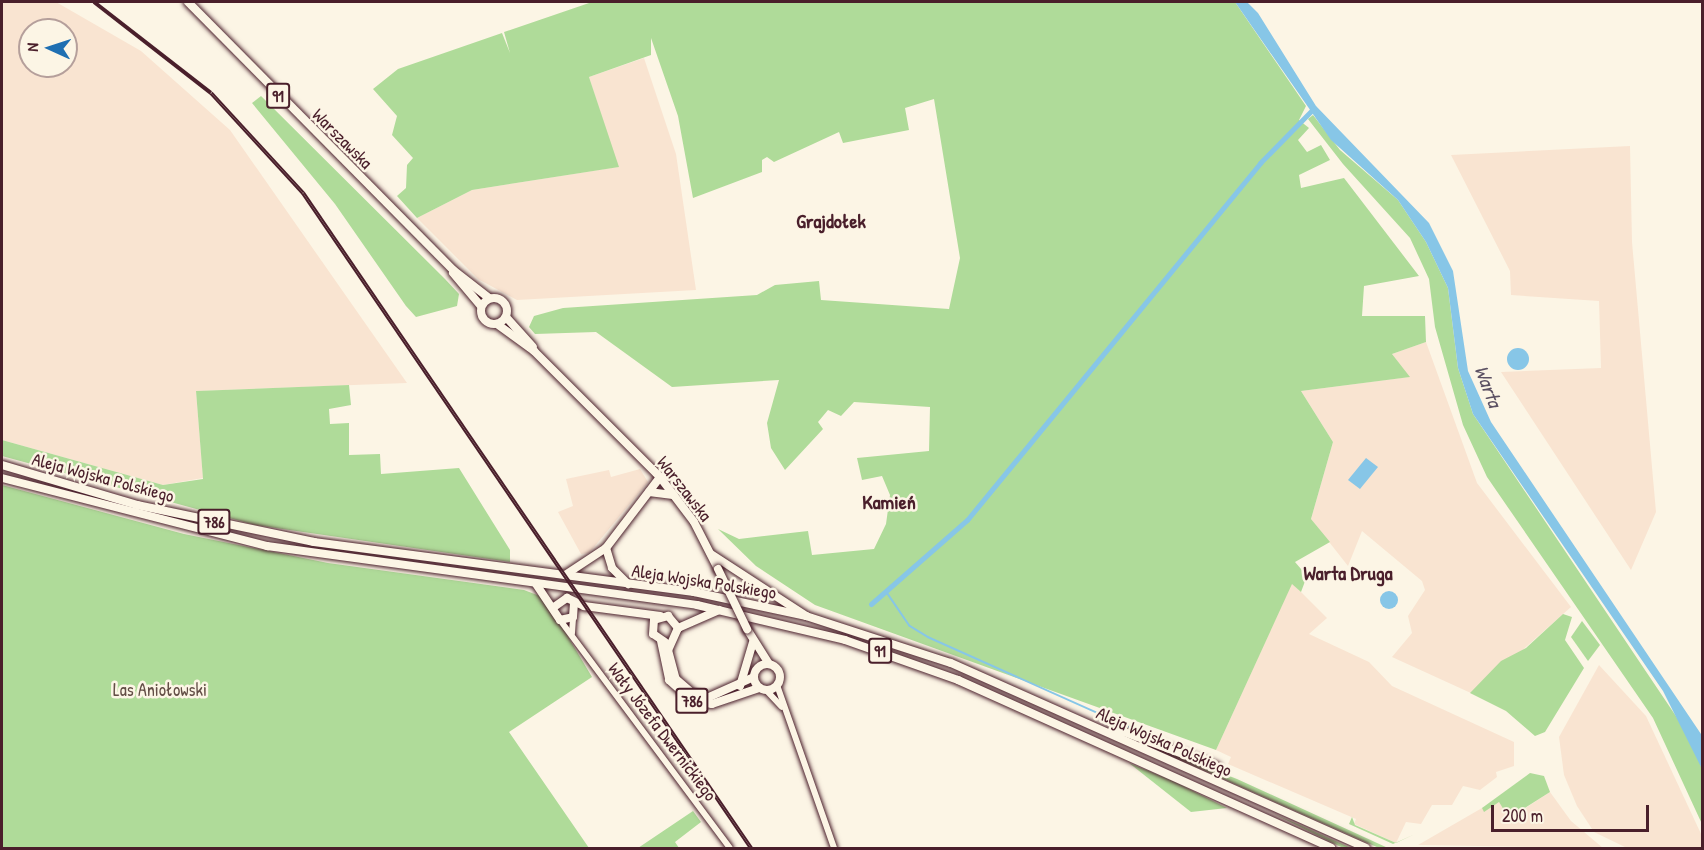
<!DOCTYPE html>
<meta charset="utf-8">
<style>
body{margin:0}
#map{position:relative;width:1704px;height:850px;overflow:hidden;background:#fcf5e5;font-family:"Patrick Hand",sans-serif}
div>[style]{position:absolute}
.built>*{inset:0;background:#f9e4d1}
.green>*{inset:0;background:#afdb99}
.water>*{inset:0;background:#87c6e7}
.round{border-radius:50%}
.stream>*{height:1.5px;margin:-0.75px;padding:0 0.75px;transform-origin:0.75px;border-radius:0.75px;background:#87c6e7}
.canal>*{height:5px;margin:-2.5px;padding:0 2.5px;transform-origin:2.5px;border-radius:2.5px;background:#87c6e7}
.roads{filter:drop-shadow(0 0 2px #4a1f2b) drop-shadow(0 0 2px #4a1f2b)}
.tertiary>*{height:6px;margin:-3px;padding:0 3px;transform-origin:3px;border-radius:3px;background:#fcf5e5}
.primary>*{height:8px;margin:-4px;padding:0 4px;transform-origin:4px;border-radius:4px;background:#fcf5e5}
.primary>.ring{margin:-4px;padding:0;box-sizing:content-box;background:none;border:8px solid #fcf5e5;border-radius:50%}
.rail>*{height:4px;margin-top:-2px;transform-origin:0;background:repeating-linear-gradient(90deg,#fcf5e5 0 4.5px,#4a1f2b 0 9px);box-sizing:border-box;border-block:2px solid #4a1f2b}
.bridges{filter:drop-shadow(0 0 2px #4a1f2b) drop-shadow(0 0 2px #4a1f2b)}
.primary-bridge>*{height:8px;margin:-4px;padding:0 4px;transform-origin:4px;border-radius:4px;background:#fcf5e5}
span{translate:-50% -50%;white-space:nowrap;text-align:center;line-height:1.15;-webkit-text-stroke:5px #fcf5e5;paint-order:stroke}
.shield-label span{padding:2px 4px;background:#fcf5e5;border:2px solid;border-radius:4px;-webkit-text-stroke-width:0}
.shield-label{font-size:16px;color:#4a1f2b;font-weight:700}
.street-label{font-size:18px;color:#4a1f2b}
.park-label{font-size:18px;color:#634e46}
.neighbourhood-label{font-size:20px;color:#4a1f2b;font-weight:700}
.water-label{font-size:20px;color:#5c5163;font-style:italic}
.frame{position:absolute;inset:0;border:3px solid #4a1f2b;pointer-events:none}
.north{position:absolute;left:18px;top:18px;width:60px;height:60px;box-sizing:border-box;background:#fcf5e5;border:2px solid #b59f9b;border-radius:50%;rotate:273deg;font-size:16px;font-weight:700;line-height:24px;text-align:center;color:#4a1f2b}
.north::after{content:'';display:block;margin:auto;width:21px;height:27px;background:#1f6fb2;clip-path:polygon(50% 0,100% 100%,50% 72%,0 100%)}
.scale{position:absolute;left:1491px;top:805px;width:158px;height:27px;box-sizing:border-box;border:3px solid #4a1f2b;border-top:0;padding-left:8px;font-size:18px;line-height:21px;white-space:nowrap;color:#4a1f2b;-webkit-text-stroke:4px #fcf5e5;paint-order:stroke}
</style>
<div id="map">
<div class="built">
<div style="clip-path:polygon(evenodd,2px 2px,56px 2px,141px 51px,230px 130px,407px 383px,196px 391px,203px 478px,163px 485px,2px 440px,2px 2px,30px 30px,66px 30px,66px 66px,30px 66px,30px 30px)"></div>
<div style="clip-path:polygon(644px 58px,676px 154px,696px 290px,517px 300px,478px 279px,417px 218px,472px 190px,618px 167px,589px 77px)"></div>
<div style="clip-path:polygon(1630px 146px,1632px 242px,1656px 512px,1631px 570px,1501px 372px,1601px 368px,1599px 301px,1511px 295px,1510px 271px,1451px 155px)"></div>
<div style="clip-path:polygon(1426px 342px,1477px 483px,1571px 607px,1473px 694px,1392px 657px,1412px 633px,1408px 616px,1425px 590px,1422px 581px,1362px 531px,1348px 566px,1311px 519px,1333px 442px,1301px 391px,1409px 377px,1392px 354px)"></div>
<div style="clip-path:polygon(640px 469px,648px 482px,589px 553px,581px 554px,558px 512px,573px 506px,566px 479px,609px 470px,611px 477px)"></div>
<div style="clip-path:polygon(1292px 583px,1327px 618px,1309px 634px,1369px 662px,1392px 686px,1514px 742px,1514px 766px,1496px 772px,1497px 777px,1480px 790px,1463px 786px,1452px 805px,1432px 805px,1421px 824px,1406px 822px,1396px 843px,1354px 824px,1356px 819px,1228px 764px,1231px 757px,1216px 750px)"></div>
<div style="clip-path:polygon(1599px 665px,1646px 716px,1702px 836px,1702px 848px,1627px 848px,1594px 832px,1577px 806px,1564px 775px,1559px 737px)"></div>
<div style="clip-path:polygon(1550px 792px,1571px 821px,1603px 848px,1418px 845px,1482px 808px,1499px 802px,1510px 818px)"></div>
</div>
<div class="green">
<div style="clip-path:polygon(592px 2px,1235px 2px,1306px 106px,1299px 120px,1309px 128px,1298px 140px,1307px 152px,1321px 145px,1330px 160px,1299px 175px,1301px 188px,1344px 178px,1419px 276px,1364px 286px,1362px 316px,1425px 316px,1426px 342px,1392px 354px,1410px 377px,1301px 391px,1333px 442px,1311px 519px,1330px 542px,1295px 562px,1307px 576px,1301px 592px,1292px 584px,1216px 750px,815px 605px,756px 566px,718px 529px,739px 539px,808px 531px,812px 555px,874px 549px,886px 524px,890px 495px,882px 476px,862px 480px,857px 458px,929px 451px,930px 407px,854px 402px,841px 416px,828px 410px,818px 422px,823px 429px,785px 470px,771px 448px,767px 423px,779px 380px,672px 387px,596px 332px,535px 334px,529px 327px,534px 316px,563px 308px,757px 295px,775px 285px,819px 281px,821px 300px,949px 309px,960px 258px,934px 99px,905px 108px,909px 130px,843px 143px,839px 132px,774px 162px,767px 157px,762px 160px,762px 172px,693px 198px,678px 116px,651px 38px,651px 55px,589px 77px,619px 167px,472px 190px,417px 218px,397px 196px,406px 188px,407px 165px,413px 158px,392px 135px,397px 116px,373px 89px,398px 69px,502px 33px,510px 53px,504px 32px)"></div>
<div style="clip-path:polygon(261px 96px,445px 279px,459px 294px,457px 306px,416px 317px,406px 306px,335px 204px,252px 103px)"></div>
<div style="clip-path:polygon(1313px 115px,1340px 150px,1398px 200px,1426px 242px,1448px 288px,1458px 368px,1473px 414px,1690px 737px,1702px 769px,1702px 824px,1653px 718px,1487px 477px,1463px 425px,1435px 327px,1429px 279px,1410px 238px,1343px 164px,1308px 119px)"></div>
<div style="clip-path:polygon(349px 385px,351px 405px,329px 409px,330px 424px,349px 423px,349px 455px,380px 454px,381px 474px,459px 468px,510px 550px,510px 562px,255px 525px,2px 456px,2px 440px,163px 485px,203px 479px,196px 391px)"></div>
<div style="clip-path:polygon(2px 485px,184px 534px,328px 563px,524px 590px,545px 598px,592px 677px,509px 732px,589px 848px,2px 848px)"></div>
<div style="clip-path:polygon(1563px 614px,1572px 617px,1565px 640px,1584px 668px,1545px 732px,1535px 736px,1506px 711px,1470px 693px,1501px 661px,1526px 648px)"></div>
<div style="clip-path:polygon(1582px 621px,1600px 645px,1588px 661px,1571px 637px)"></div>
<div style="clip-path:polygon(1122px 734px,1237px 779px,1388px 848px,1379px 848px)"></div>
<div style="clip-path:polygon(1129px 763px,1173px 781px,1227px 808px,1191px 812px)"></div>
<div style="clip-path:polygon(1530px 773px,1544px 776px,1550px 792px,1509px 818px,1499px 802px,1484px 812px,1482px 808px)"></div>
<div style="clip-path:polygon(693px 811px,701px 822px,675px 842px,679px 848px,638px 848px)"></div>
<div style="clip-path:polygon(1274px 814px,1300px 825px,1351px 848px,1343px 848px)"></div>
<div style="clip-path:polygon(1352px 817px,1355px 825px,1396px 843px,1415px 834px,1393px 844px,1349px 824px)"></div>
</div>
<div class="water">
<div style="clip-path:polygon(1235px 2px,1247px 2px,1258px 13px,1316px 106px,1429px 223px,1453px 271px,1468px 371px,1491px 422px,1701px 734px,1702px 769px,1663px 691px,1473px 414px,1458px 368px,1448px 288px,1426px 242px,1398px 200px,1331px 140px)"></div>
<div class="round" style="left:1507px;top:348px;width:22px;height:22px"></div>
<div style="clip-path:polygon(1366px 458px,1378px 467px,1360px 489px,1348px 480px)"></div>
<div class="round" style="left:1380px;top:591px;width:18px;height:18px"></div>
</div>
<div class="stream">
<div style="left:886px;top:591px;width:42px;rotate:55.6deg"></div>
<div style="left:910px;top:626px;width:21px;rotate:31deg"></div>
<div style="left:928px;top:637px;width:222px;rotate:24.1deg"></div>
</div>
<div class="canal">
<div style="left:871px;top:604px;width:128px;rotate:-41.2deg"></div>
<div style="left:967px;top:520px;width:462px;rotate:-50.6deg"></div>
<div style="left:1260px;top:163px;width:77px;rotate:-45.5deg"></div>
</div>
<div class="roads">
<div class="tertiary">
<div style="left:560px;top:620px;width:284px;rotate:53.3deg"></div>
<div style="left:572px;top:633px;width:16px;rotate:-86deg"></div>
<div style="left:777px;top:685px;width:173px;rotate:70.7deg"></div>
<div style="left:766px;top:690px;width:23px;rotate:47deg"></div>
</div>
<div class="primary">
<div style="left:188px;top:2px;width:377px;rotate:45.3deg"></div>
<div style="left:453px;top:270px;width:46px;rotate:37.9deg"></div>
<div style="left:453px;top:273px;width:43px;rotate:49.7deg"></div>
<div class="ring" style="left:481px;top:298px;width:18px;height:18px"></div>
<div style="left:506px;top:317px;width:40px;rotate:48deg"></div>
<div style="left:497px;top:324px;width:46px;rotate:36.1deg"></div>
<div style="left:534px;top:351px;width:178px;rotate:45deg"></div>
<div style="left:660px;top:477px;width:56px;rotate:52.9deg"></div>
<div style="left:694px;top:522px;width:53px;rotate:62.9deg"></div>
<div style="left:2px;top:465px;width:141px;rotate:16.5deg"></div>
<div style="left:137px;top:505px;width:181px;rotate:11.8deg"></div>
<div style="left:314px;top:542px;width:383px;rotate:7.5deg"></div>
<div style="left:694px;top:592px;width:115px;rotate:12.1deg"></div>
<div style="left:806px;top:616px;width:152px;rotate:18deg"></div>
<div style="left:951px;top:663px;width:454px;rotate:24deg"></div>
<div style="left:2px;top:478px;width:274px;rotate:14.4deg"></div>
<div style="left:267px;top:546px;width:434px;rotate:7.8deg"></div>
<div style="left:697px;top:605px;width:152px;rotate:13.3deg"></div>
<div style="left:845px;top:640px;width:120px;rotate:19.5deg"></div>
<div style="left:958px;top:680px;width:409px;rotate:24.2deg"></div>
<div style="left:649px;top:492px;width:24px;rotate:7deg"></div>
<div style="left:606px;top:548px;width:21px;rotate:73deg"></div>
<div style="left:612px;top:568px;width:23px;rotate:45deg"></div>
<div style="left:711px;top:554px;width:113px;rotate:33.1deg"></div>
<div style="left:565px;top:575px;width:49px;rotate:-33.4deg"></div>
<div style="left:606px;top:548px;width:89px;rotate:-52.7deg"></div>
<div style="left:536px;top:584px;width:43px;rotate:56.3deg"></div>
<div style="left:560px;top:620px;width:13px;rotate:-13deg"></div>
<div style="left:573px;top:617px;width:14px;rotate:-86deg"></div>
<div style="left:554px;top:607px;width:16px;rotate:-35deg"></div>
<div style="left:567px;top:598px;width:19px;rotate:25deg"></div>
<div style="left:584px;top:606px;width:77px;rotate:7.5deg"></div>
<div style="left:719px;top:610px;width:45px;rotate:156.3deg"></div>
<div style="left:678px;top:628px;width:24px;rotate:114deg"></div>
<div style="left:668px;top:650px;width:30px;rotate:75deg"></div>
<div style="left:676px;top:679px;width:23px;rotate:41deg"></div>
<div style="left:693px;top:694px;width:15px;rotate:16deg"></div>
<div style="left:707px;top:698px;width:51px;rotate:-24.1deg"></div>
<div style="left:747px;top:629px;width:41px;rotate:57.8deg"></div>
<div style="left:661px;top:641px;width:40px;rotate:78deg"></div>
<div style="left:669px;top:680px;width:30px;rotate:42deg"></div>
<div style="left:691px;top:700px;width:21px;rotate:11deg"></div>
<div style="left:712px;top:704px;width:50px;rotate:-18.8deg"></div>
<div style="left:665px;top:642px;width:14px;rotate:-146deg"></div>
<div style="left:653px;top:634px;width:14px;rotate:-86deg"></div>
<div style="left:654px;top:620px;width:15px;rotate:-16deg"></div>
<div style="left:668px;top:616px;width:16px;rotate:50deg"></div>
<div class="ring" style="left:754px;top:664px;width:18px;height:18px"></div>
<div style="left:740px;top:686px;width:46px;rotate:-73.5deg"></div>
<div style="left:1111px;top:732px;width:13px"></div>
<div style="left:1124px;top:732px;width:99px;rotate:20.6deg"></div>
</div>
</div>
<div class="rail">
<div style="left:94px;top:2px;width:148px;rotate:37.9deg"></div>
<div style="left:211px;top:93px;width:136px;rotate:47.4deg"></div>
<div style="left:303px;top:193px;width:794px;rotate:55.63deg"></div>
</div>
<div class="bridges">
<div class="primary-bridge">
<div style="left:718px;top:569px;width:67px;rotate:64.2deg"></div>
</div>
</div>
<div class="shield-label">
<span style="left:278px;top:96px">91</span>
<span style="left:214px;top:522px">786</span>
<span style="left:880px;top:651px">91</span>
<span style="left:692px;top:701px">786</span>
</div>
<div class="street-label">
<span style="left:342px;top:139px;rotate:45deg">Warszawska</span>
<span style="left:103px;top:478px;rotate:15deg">Aleja Wojska Polskiego</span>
<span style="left:684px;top:489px;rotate:52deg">Warszawska</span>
<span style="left:704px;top:582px;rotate:9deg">Aleja Wojska Polskiego</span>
<span style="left:662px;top:732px;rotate:53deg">Wały Józefa Dwernickiego</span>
<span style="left:1164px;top:742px;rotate:24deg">Aleja Wojska Polskiego</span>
</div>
<div class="park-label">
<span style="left:160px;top:690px">Las Aniołowski</span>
</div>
<div class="neighbourhood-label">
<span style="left:831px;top:220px">Grajdołek</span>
<span style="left:889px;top:501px">Kamień</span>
<span style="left:1348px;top:572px">Warta Druga</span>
</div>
<div class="water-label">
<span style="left:1489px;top:386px;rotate:69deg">Warta</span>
</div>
<div class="frame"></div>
<div class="north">N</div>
<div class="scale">200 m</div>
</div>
